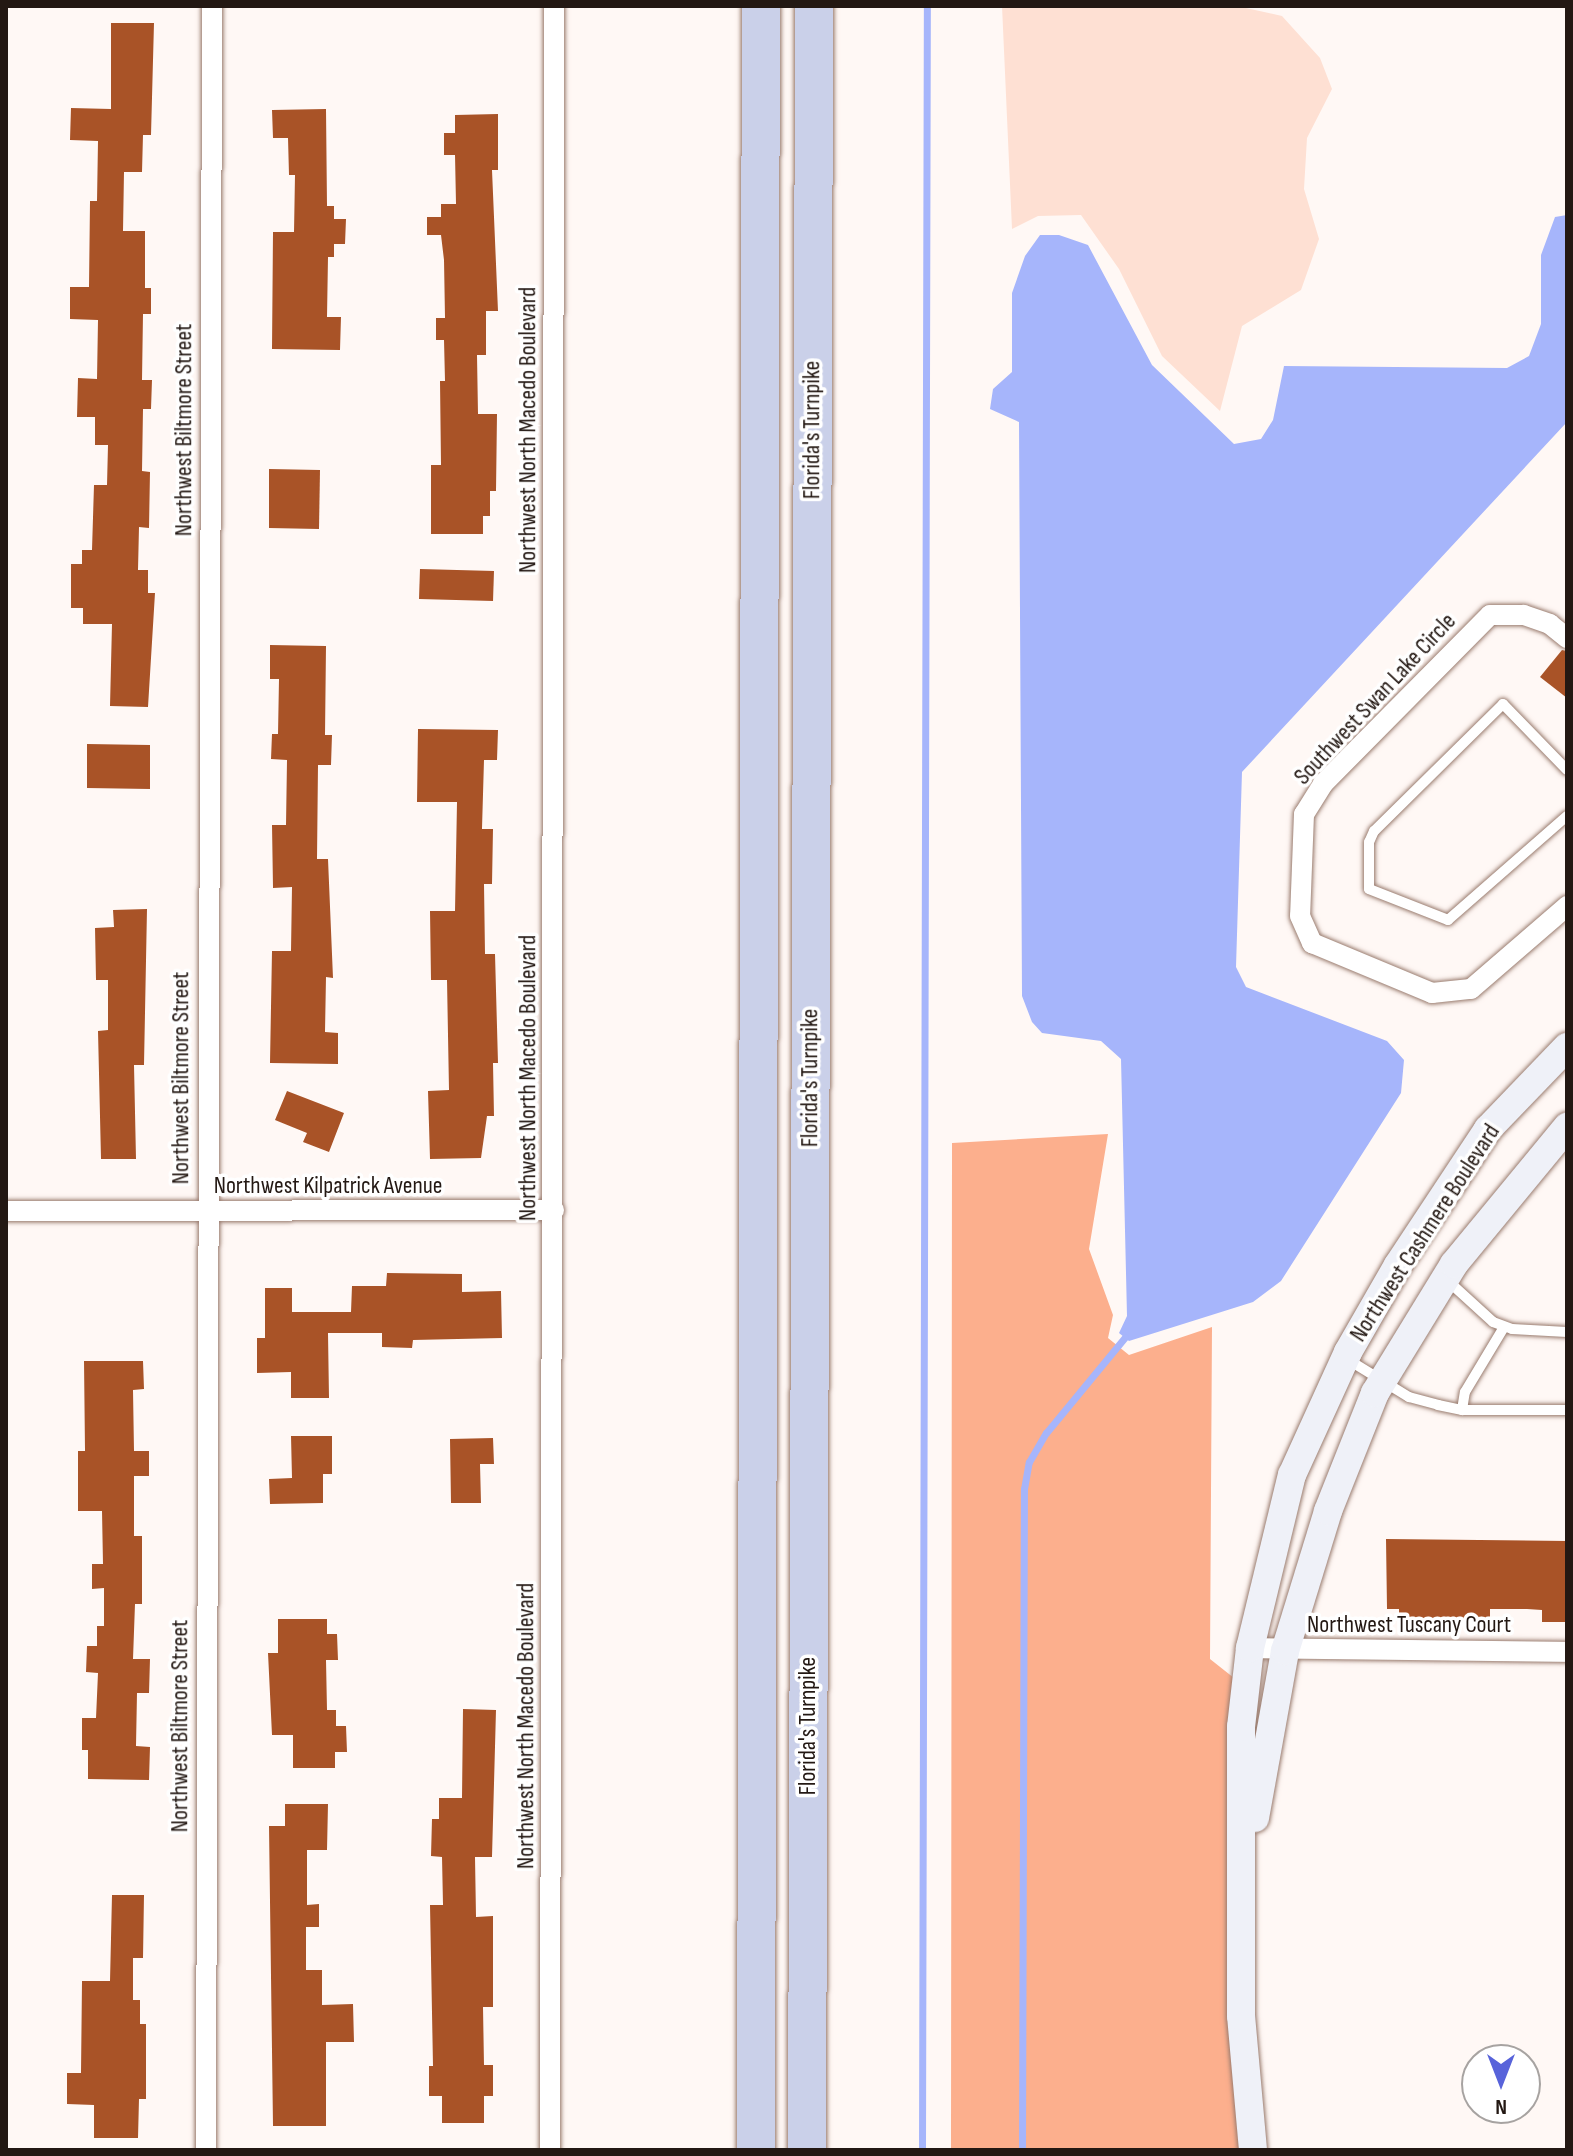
<!DOCTYPE html>
<style>
body{margin:0}
#map{position:relative;width:1573px;height:2156px;overflow:hidden;background:#fff8f5;font-family:"Sofia Sans Condensed",sans-serif}
div>[style]{position:absolute}
.green>*{inset:0;background:#fee0d3}
.forest>*{inset:0;background:#fcaf8d}
.water>*{inset:0;background:#a6b5fb}
.stream>*{height:7px;margin:-3.5px;padding:0 3.5px;transform-origin:3.5px;border-radius:3.5px;background:#a6b5fb}
.building>*{inset:0;background:#a95327}
.roads{filter:drop-shadow(0 0 2px #9a7c6f) drop-shadow(0 0 2px #9a7c6f)}
.lane>*{height:10px;margin:-5px;padding:0 5px;transform-origin:5px;border-radius:5px;background:#fff}
.street>*{height:20px;margin:-10px;padding:0 10px;transform-origin:10px;border-radius:10px;background:#fff}
.secondary>*{height:28px;margin:-14px;padding:0 14px;transform-origin:14px;border-radius:14px;background:#eff1f8}
.highway>*{height:38px;margin:-19px;padding:0 19px;transform-origin:19px;border-radius:19px;background:#cad0e9}
span{translate:-50% -50%;white-space:nowrap;text-align:center;line-height:1.15;-webkit-text-stroke:7px #fff;paint-order:stroke}
.street-label{font-size:24px;color:#231813}
.frame{position:absolute;inset:0;border:8px solid #231813;pointer-events:none}
.north{position:absolute;left:1461px;top:2044px;width:80px;height:80px;box-sizing:border-box;background:#fff;border:2px solid #a7a3a1;border-radius:50%;rotate:180deg;font-size:22px;font-weight:700;line-height:32px;text-align:center;color:#231813}
.north::after{content:'';display:block;margin:auto;width:28px;height:36px;background:#5863da;clip-path:polygon(50% 0,100% 100%,50% 72%,0 100%)}
</style>
<div id="map">
<div class="green">
<div style="clip-path:polygon(1002px 6px,1237px 6px,1282px 16px,1320px 58px,1332px 89px,1307px 138px,1304px 189px,1319px 239px,1301px 290px,1242px 326px,1220px 411px,1162px 356px,1119px 269px,1081px 215px,1038px 216px,1012px 229px)"></div>
</div>
<div class="forest">
<div style="clip-path:polygon(1108px 1134px,1089px 1249px,1113px 1315px,1108px 1338px,1129px 1355px,1212px 1327px,1210px 1659px,1234px 1678px,1240px 2150px,951px 2150px,952px 1143px)"></div>
</div>
<div class="water">
<div style="clip-path:polygon(1567px 215px,1567px 422px,1242px 772px,1236px 967px,1246px 987px,1387px 1041px,1404px 1060px,1401px 1093px,1281px 1281px,1253px 1302px,1129px 1341px,1119px 1333px,1127px 1316px,1121px 1059px,1101px 1041px,1042px 1033px,1032px 1022px,1022px 996px,1019px 422px,990px 409px,993px 389px,1012px 372px,1012px 293px,1025px 256px,1040px 235px,1059px 235px,1088px 245px,1152px 365px,1234px 444px,1261px 439px,1273px 420px,1284px 366px,1507px 368px,1529px 356px,1541px 324px,1541px 255px,1555px 217px)"></div>
</div>
<div class="stream">
<div style="left:922px;top:2150px;width:2144px;rotate:-89.87deg"></div>
<div style="left:1022px;top:2150px;width:661px;rotate:-89.83deg"></div>
<div style="left:1024px;top:1489px;width:27px;rotate:-80deg"></div>
<div style="left:1029px;top:1462px;width:34px;rotate:-60deg"></div>
<div style="left:1046px;top:1433px;width:124px;rotate:-50.5deg"></div>
</div>
<div class="building">
<div style="clip-path:polygon(111px 23px,154px 23px,151px 135px,143px 135px,142px 172px,124px 172px,123px 231px,145px 231px,145px 288px,151px 288px,151px 314px,143px 314px,142px 380px,152px 380px,151px 409px,143px 409px,142px 471px,150px 472px,149px 528px,139px 527px,138px 570px,148px 570px,148px 593px,155px 593px,148px 707px,110px 706px,112px 624px,83px 624px,83px 608px,71px 608px,71px 564px,82px 564px,82px 550px,92px 550px,94px 485px,107px 485px,108px 445px,95px 445px,95px 417px,77px 417px,78px 378px,97px 379px,98px 320px,70px 319px,70px 287px,89px 287px,90px 201px,97px 201px,98px 141px,70px 140px,71px 108px,111px 109px)"></div>
<div style="clip-path:polygon(326px 109px,327px 206px,334px 206px,334px 219px,346px 219px,345px 244px,334px 244px,334px 257px,328px 257px,327px 317px,341px 317px,340px 350px,272px 349px,273px 232px,294px 232px,295px 175px,289px 175px,288px 138px,273px 138px,272px 110px)"></div>
<div style="clip-path:polygon(498px 114px,498px 170px,492px 170px,498px 311px,486px 311px,486px 355px,477px 355px,478px 414px,497px 414px,496px 491px,490px 491px,490px 516px,483px 516px,483px 534px,431px 534px,431px 465px,441px 465px,440px 381px,445px 381px,444px 340px,436px 340px,436px 318px,445px 318px,444px 260px,441px 235px,427px 235px,427px 217px,441px 217px,441px 204px,456px 204px,455px 155px,444px 155px,444px 133px,455px 133px,455px 115px)"></div>
<div style="clip-path:polygon(269px 469px,320px 470px,319px 529px,269px 528px)"></div>
<div style="clip-path:polygon(420px 569px,494px 571px,493px 601px,419px 599px)"></div>
<div style="clip-path:polygon(270px 645px,326px 646px,325px 735px,332px 735px,331px 765px,318px 765px,317px 859px,328px 859px,333px 978px,326px 977px,325px 1032px,338px 1033px,338px 1064px,270px 1063px,272px 951px,291px 951px,292px 887px,273px 888px,272px 825px,286px 825px,287px 760px,271px 759px,272px 734px,278px 734px,279px 679px,270px 679px)"></div>
<div style="clip-path:polygon(1562px 650px,1567px 651px,1567px 698px,1540px 677px)"></div>
<div style="clip-path:polygon(418px 729px,498px 730px,497px 760px,484px 760px,482px 829px,493px 829px,492px 884px,484px 884px,485px 954px,495px 954px,498px 1063px,493px 1063px,494px 1116px,487px 1116px,481px 1158px,430px 1159px,428px 1091px,449px 1090px,447px 980px,431px 980px,430px 911px,455px 911px,457px 802px,417px 802px)"></div>
<div style="clip-path:polygon(87px 744px,150px 745px,150px 789px,87px 788px)"></div>
<div style="clip-path:polygon(147px 909px,144px 1065px,134px 1065px,136px 1159px,101px 1159px,98px 1031px,108px 1030px,108px 980px,96px 980px,95px 928px,114px 927px,113px 910px)"></div>
<div style="clip-path:polygon(287px 1091px,344px 1113px,329px 1152px,303px 1142px,307px 1133px,275px 1120px)"></div>
<div style="clip-path:polygon(387px 1273px,462px 1274px,462px 1292px,501px 1291px,502px 1338px,413px 1340px,412px 1348px,382px 1347px,382px 1333px,328px 1333px,329px 1398px,291px 1398px,291px 1372px,257px 1373px,257px 1338px,265px 1338px,265px 1288px,292px 1288px,292px 1312px,351px 1312px,352px 1286px,386px 1286px)"></div>
<div style="clip-path:polygon(84px 1361px,143px 1361px,144px 1389px,133px 1390px,134px 1451px,149px 1451px,149px 1476px,134px 1476px,134px 1536px,142px 1536px,142px 1604px,135px 1604px,133px 1659px,150px 1659px,149px 1693px,137px 1693px,136px 1746px,150px 1747px,149px 1780px,88px 1779px,88px 1750px,82px 1750px,82px 1718px,96px 1718px,98px 1673px,86px 1672px,87px 1646px,97px 1646px,97px 1626px,104px 1626px,104px 1588px,92px 1589px,92px 1564px,103px 1564px,102px 1511px,78px 1511px,78px 1451px,85px 1451px)"></div>
<div style="clip-path:polygon(291px 1436px,332px 1436px,332px 1474px,323px 1474px,323px 1503px,270px 1504px,269px 1479px,292px 1478px)"></div>
<div style="clip-path:polygon(493px 1438px,494px 1464px,480px 1464px,481px 1503px,451px 1503px,450px 1439px)"></div>
<div style="clip-path:polygon(1386px 1539px,1567px 1541px,1567px 1622px,1542px 1622px,1542px 1610px,1527px 1609px,1490px 1609px,1490px 1620px,1399px 1620px,1399px 1609px,1387px 1609px)"></div>
<div style="clip-path:polygon(278px 1619px,327px 1619px,327px 1634px,337px 1634px,338px 1660px,326px 1660px,327px 1710px,336px 1710px,336px 1726px,346px 1726px,347px 1752px,335px 1752px,335px 1768px,293px 1768px,293px 1735px,272px 1735px,268px 1653px,278px 1653px)"></div>
<div style="clip-path:polygon(463px 1709px,496px 1710px,492px 1857px,475px 1857px,476px 1917px,493px 1916px,493px 2007px,483px 2007px,484px 2065px,493px 2065px,493px 2096px,484px 2096px,484px 2123px,442px 2123px,442px 2096px,429px 2096px,429px 2066px,433px 2066px,430px 1905px,443px 1905px,442px 1857px,431px 1856px,432px 1819px,439px 1819px,439px 1798px,462px 1798px)"></div>
<div style="clip-path:polygon(285px 1804px,328px 1804px,327px 1850px,307px 1850px,307px 1905px,319px 1904px,319px 1927px,306px 1927px,306px 1970px,322px 1970px,322px 2005px,353px 2004px,354px 2042px,326px 2042px,326px 2126px,273px 2126px,269px 1826px,285px 1826px)"></div>
<div style="clip-path:polygon(112px 1895px,144px 1895px,143px 1958px,133px 1958px,133px 2000px,140px 2000px,140px 2024px,146px 2024px,146px 2099px,139px 2099px,138px 2138px,94px 2138px,94px 2105px,67px 2104px,67px 2073px,81px 2073px,82px 1981px,110px 1981px)"></div>
</div>
<div class="roads">
<div class="lane">
<div style="left:1567px;top:770px;width:92px;rotate:-134.1deg"></div>
<div style="left:1503px;top:704px;width:181px;rotate:135.4deg"></div>
<div style="left:1374px;top:831px;width:12px;rotate:114deg"></div>
<div style="left:1369px;top:842px;width:47px;rotate:90deg"></div>
<div style="left:1369px;top:889px;width:85px;rotate:21.4deg"></div>
<div style="left:1448px;top:920px;width:158px;rotate:-41.2deg"></div>
<div style="left:1447px;top:1280px;width:62px;rotate:42.4deg"></div>
<div style="left:1493px;top:1322px;width:20px;rotate:20deg"></div>
<div style="left:1512px;top:1329px;width:55px;rotate:3.1deg"></div>
<div style="left:1347px;top:1359px;width:73px;rotate:31.5deg"></div>
<div style="left:1409px;top:1397px;width:30px;rotate:15deg"></div>
<div style="left:1438px;top:1405px;width:25px;rotate:12deg"></div>
<div style="left:1462px;top:1410px;width:105px"></div>
<div style="left:1462px;top:1410px;width:18px;rotate:-81deg"></div>
<div style="left:1465px;top:1392px;width:76px;rotate:-59deg"></div>
</div>
<div class="street">
<div style="left:1567px;top:638px;width:22px;rotate:-141deg"></div>
<div style="left:1550px;top:624px;width:28px;rotate:-161deg"></div>
<div style="left:1524px;top:615px;width:34px;rotate:180deg"></div>
<div style="left:1490px;top:615px;width:238px;rotate:134.7deg"></div>
<div style="left:1323px;top:784px;width:36px;rotate:122deg"></div>
<div style="left:1304px;top:814px;width:102px;rotate:92.2deg"></div>
<div style="left:1300px;top:916px;width:30px;rotate:66deg"></div>
<div style="left:1312px;top:943px;width:130px;rotate:22.6deg"></div>
<div style="left:1432px;top:993px;width:39px;rotate:-6deg"></div>
<div style="left:1471px;top:989px;width:127px;rotate:-40.8deg"></div>
<div style="left:6px;top:1211px;width:548px;rotate:-0.1deg"></div>
<div style="left:1250px;top:1648px;width:317px;rotate:0.7deg"></div>
<div style="left:206px;top:2150px;width:2144px;rotate:-89.84deg"></div>
<div style="left:550px;top:2150px;width:2144px;rotate:-89.89deg"></div>
</div>
<div class="secondary">
<div style="left:1255px;top:1818px;width:170px;rotate:-79.8deg"></div>
<div style="left:1285px;top:1651px;width:146px;rotate:-72.9deg"></div>
<div style="left:1328px;top:1511px;width:127px;rotate:-68.3deg"></div>
<div style="left:1375px;top:1393px;width:151px;rotate:-58.5deg"></div>
<div style="left:1454px;top:1264px;width:178px;rotate:-50.5deg"></div>
<div style="left:1253px;top:2150px;width:135px;rotate:-95.1deg"></div>
<div style="left:1241px;top:2016px;width:289px;rotate:-90deg"></div>
<div style="left:1241px;top:1727px;width:80px;rotate:-83.5deg"></div>
<div style="left:1250px;top:1648px;width:178px;rotate:-76.4deg"></div>
<div style="left:1292px;top:1475px;width:135px;rotate:-65.5deg"></div>
<div style="left:1348px;top:1352px;width:100px;rotate:-60.1deg"></div>
<div style="left:1398px;top:1265px;width:163px;rotate:-56.5deg"></div>
<div style="left:1488px;top:1129px;width:114px;rotate:-46.1deg"></div>
</div>
<div class="highway">
<div style="left:756px;top:2150px;width:2144px;rotate:-89.87deg"></div>
<div style="left:807px;top:2150px;width:2144px;rotate:-89.81deg"></div>
</div>
</div>
<div class="street-label">
<span style="left:184px;top:430px;rotate:-90deg">Northwest Biltmore Street</span>
<span style="left:528px;top:430px;rotate:-90deg">Northwest North Macedo Boulevard</span>
<span style="left:812px;top:430px;rotate:-90deg">Florida's Turnpike</span>
<span style="left:1375px;top:699px;rotate:-47deg">Southwest Swan Lake Circle</span>
<span style="left:181px;top:1078px;rotate:-90deg">Northwest Biltmore Street</span>
<span style="left:528px;top:1078px;rotate:-90deg">Northwest North Macedo Boulevard</span>
<span style="left:810px;top:1078px;rotate:-90deg">Florida's Turnpike</span>
<span style="left:328px;top:1186px">Northwest Kilpatrick Avenue</span>
<span style="left:1425px;top:1233px;rotate:-57deg">Northwest Cashmere Boulevard</span>
<span style="left:1409px;top:1625px">Northwest Tuscany Court</span>
<span style="left:180px;top:1726px;rotate:-90deg">Northwest Biltmore Street</span>
<span style="left:526px;top:1726px;rotate:-90deg">Northwest North Macedo Boulevard</span>
<span style="left:808px;top:1726px;rotate:-90deg">Florida's Turnpike</span>
</div>
<div class="frame"></div>
<div class="north">N</div>
</div>
